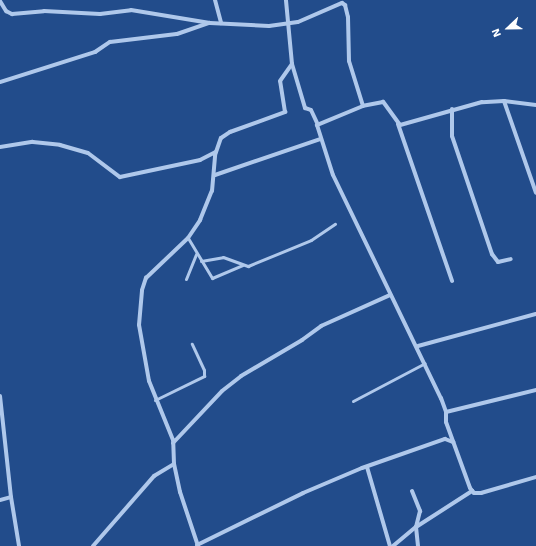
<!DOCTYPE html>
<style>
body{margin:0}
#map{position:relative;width:536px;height:546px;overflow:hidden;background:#224c8b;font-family:"Work Sans",sans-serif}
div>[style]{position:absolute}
.service>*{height:3px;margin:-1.5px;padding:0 1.5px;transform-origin:1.5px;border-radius:1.5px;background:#afc8eb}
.minor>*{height:4px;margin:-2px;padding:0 2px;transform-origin:2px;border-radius:2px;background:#afc8eb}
span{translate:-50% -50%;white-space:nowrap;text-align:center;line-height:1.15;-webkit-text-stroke:3.5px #224c8b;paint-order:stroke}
.north{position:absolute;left:488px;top:8px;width:40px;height:40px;-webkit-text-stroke:3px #224c8b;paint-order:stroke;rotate:248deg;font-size:11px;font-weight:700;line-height:16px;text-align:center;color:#fff}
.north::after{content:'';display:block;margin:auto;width:14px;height:18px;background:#fff;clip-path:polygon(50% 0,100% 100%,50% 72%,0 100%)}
</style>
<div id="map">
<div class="service">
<div style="left:188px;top:238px;width:47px;rotate:59deg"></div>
<div style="left:212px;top:278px;width:33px;rotate:-23deg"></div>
<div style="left:201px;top:261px;width:22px;rotate:-10deg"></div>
<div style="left:223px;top:257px;width:27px;rotate:20deg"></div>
<div style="left:248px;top:266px;width:68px;rotate:-22.4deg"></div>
<div style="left:311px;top:240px;width:29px;rotate:-34deg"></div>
<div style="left:186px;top:279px;width:27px;rotate:-68deg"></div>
<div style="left:155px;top:400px;width:55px;rotate:-26.1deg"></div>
<div style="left:204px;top:376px;width:6px;rotate:-90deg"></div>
<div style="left:204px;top:370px;width:29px;rotate:-115deg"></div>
<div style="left:353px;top:401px;width:81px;rotate:-27.8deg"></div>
</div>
<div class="minor">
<div style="left:215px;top:0;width:24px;rotate:75deg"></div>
<div style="left:0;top:1px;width:12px;rotate:59deg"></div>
<div style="left:6px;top:11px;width:7px;rotate:27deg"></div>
<div style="left:12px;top:14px;width:32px;rotate:-5deg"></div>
<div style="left:44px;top:11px;width:56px;rotate:3.1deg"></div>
<div style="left:100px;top:14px;width:31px;rotate:-7deg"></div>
<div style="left:131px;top:10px;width:80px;rotate:9.3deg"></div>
<div style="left:210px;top:23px;width:59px;rotate:2.9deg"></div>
<div style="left:269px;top:26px;width:29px;rotate:-8deg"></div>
<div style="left:298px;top:22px;width:48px;rotate:-23.4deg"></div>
<div style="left:342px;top:3px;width:4px;rotate:34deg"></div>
<div style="left:345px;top:5px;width:12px;rotate:76deg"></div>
<div style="left:348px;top:17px;width:44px;rotate:88.7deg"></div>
<div style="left:349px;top:61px;width:47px;rotate:72.7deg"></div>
<div style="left:292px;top:64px;width:46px;rotate:73.5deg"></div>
<div style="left:305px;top:108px;width:6px;rotate:18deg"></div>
<div style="left:311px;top:110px;width:14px;rotate:65deg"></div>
<div style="left:0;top:82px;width:100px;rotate:-17.5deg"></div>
<div style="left:95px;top:52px;width:18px;rotate:-34deg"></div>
<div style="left:110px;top:42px;width:67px;rotate:-6.8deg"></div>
<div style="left:177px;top:34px;width:34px;rotate:-19deg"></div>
<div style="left:504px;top:101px;width:97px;rotate:70.8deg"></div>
<div style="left:536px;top:105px;width:32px;rotate:-173deg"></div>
<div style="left:504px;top:101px;width:22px;rotate:177deg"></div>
<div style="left:482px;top:102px;width:85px;rotate:164.3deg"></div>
<div style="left:400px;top:125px;width:29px;rotate:-126deg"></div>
<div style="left:383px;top:102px;width:20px;rotate:169deg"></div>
<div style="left:363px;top:106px;width:50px;rotate:157.6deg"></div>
<div style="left:317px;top:125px;width:52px;rotate:72.3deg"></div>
<div style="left:333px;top:175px;width:248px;rotate:64.2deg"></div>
<div style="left:441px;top:398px;width:15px;rotate:70deg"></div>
<div style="left:446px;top:412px;width:10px;rotate:90deg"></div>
<div style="left:446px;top:422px;width:70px;rotate:70deg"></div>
<div style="left:470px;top:488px;width:6px;rotate:51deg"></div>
<div style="left:474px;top:493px;width:7px"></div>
<div style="left:481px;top:493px;width:57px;rotate:-16.2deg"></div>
<div style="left:452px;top:109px;width:27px;rotate:90deg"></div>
<div style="left:452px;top:136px;width:125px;rotate:71.3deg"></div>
<div style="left:492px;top:254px;width:10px;rotate:53deg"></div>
<div style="left:498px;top:262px;width:13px;rotate:-13deg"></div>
<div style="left:398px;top:124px;width:166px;rotate:71deg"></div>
<div style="left:0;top:147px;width:33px;rotate:-9deg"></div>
<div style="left:33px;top:142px;width:27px;rotate:6deg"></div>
<div style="left:60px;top:145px;width:29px;rotate:16deg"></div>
<div style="left:88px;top:153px;width:40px;rotate:37deg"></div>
<div style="left:120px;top:177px;width:82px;rotate:-12deg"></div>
<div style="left:200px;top:160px;width:18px;rotate:-27deg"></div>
<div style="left:215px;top:175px;width:111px;rotate:-18.9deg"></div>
<div style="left:418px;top:346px;width:122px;rotate:-15.2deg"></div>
<div style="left:0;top:396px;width:102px;rotate:83.8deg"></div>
<div style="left:11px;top:497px;width:50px;rotate:80.7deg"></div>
<div style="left:446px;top:412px;width:93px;rotate:-13.7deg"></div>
<div style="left:173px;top:443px;width:71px;rotate:-46.7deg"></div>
<div style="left:222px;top:391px;width:24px;rotate:-38deg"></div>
<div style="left:241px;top:376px;width:71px;rotate:-30.5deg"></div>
<div style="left:302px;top:340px;width:24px;rotate:-36deg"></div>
<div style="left:321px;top:326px;width:76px;rotate:-24.2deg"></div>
<div style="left:367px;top:467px;width:82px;rotate:73.8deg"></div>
<div style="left:412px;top:491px;width:22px;rotate:68deg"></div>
<div style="left:420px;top:511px;width:16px;rotate:104deg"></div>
<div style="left:416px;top:527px;width:19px;rotate:84deg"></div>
<div style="left:0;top:500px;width:11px;rotate:-15deg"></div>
<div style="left:197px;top:545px;width:118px;rotate:-26.1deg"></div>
<div style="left:303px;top:493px;width:64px;rotate:-23deg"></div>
<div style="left:362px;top:468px;width:88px;rotate:-19.3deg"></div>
<div style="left:445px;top:439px;width:9px;rotate:21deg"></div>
<div style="left:93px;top:546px;width:93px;rotate:-48.9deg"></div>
<div style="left:154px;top:476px;width:23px;rotate:-31deg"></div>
<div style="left:198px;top:546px;width:57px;rotate:-108.4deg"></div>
<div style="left:180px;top:492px;width:29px;rotate:-102deg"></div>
<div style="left:174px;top:464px;width:24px;rotate:-92deg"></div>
<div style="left:173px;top:440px;width:64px;rotate:-112.1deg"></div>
<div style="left:149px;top:381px;width:57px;rotate:-100.1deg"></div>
<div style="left:139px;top:325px;width:35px;rotate:-85deg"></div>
<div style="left:142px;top:290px;width:13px;rotate:-72deg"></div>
<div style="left:146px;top:278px;width:58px;rotate:-43.6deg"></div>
<div style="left:188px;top:238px;width:22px;rotate:-56deg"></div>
<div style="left:200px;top:220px;width:31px;rotate:-68deg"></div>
<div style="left:212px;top:191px;width:36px;rotate:-85deg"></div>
<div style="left:215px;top:155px;width:18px;rotate:-71deg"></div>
<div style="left:221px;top:138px;width:11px;rotate:-34deg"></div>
<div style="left:230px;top:132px;width:59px;rotate:-20deg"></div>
<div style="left:285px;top:112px;width:31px;rotate:-99deg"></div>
<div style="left:280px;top:81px;width:21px;rotate:-55deg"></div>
<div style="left:292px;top:64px;width:64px;rotate:-95.4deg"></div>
<div style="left:393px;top:546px;width:30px;rotate:-40deg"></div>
<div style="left:416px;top:527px;width:67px;rotate:-32.7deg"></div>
</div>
<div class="north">N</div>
</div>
